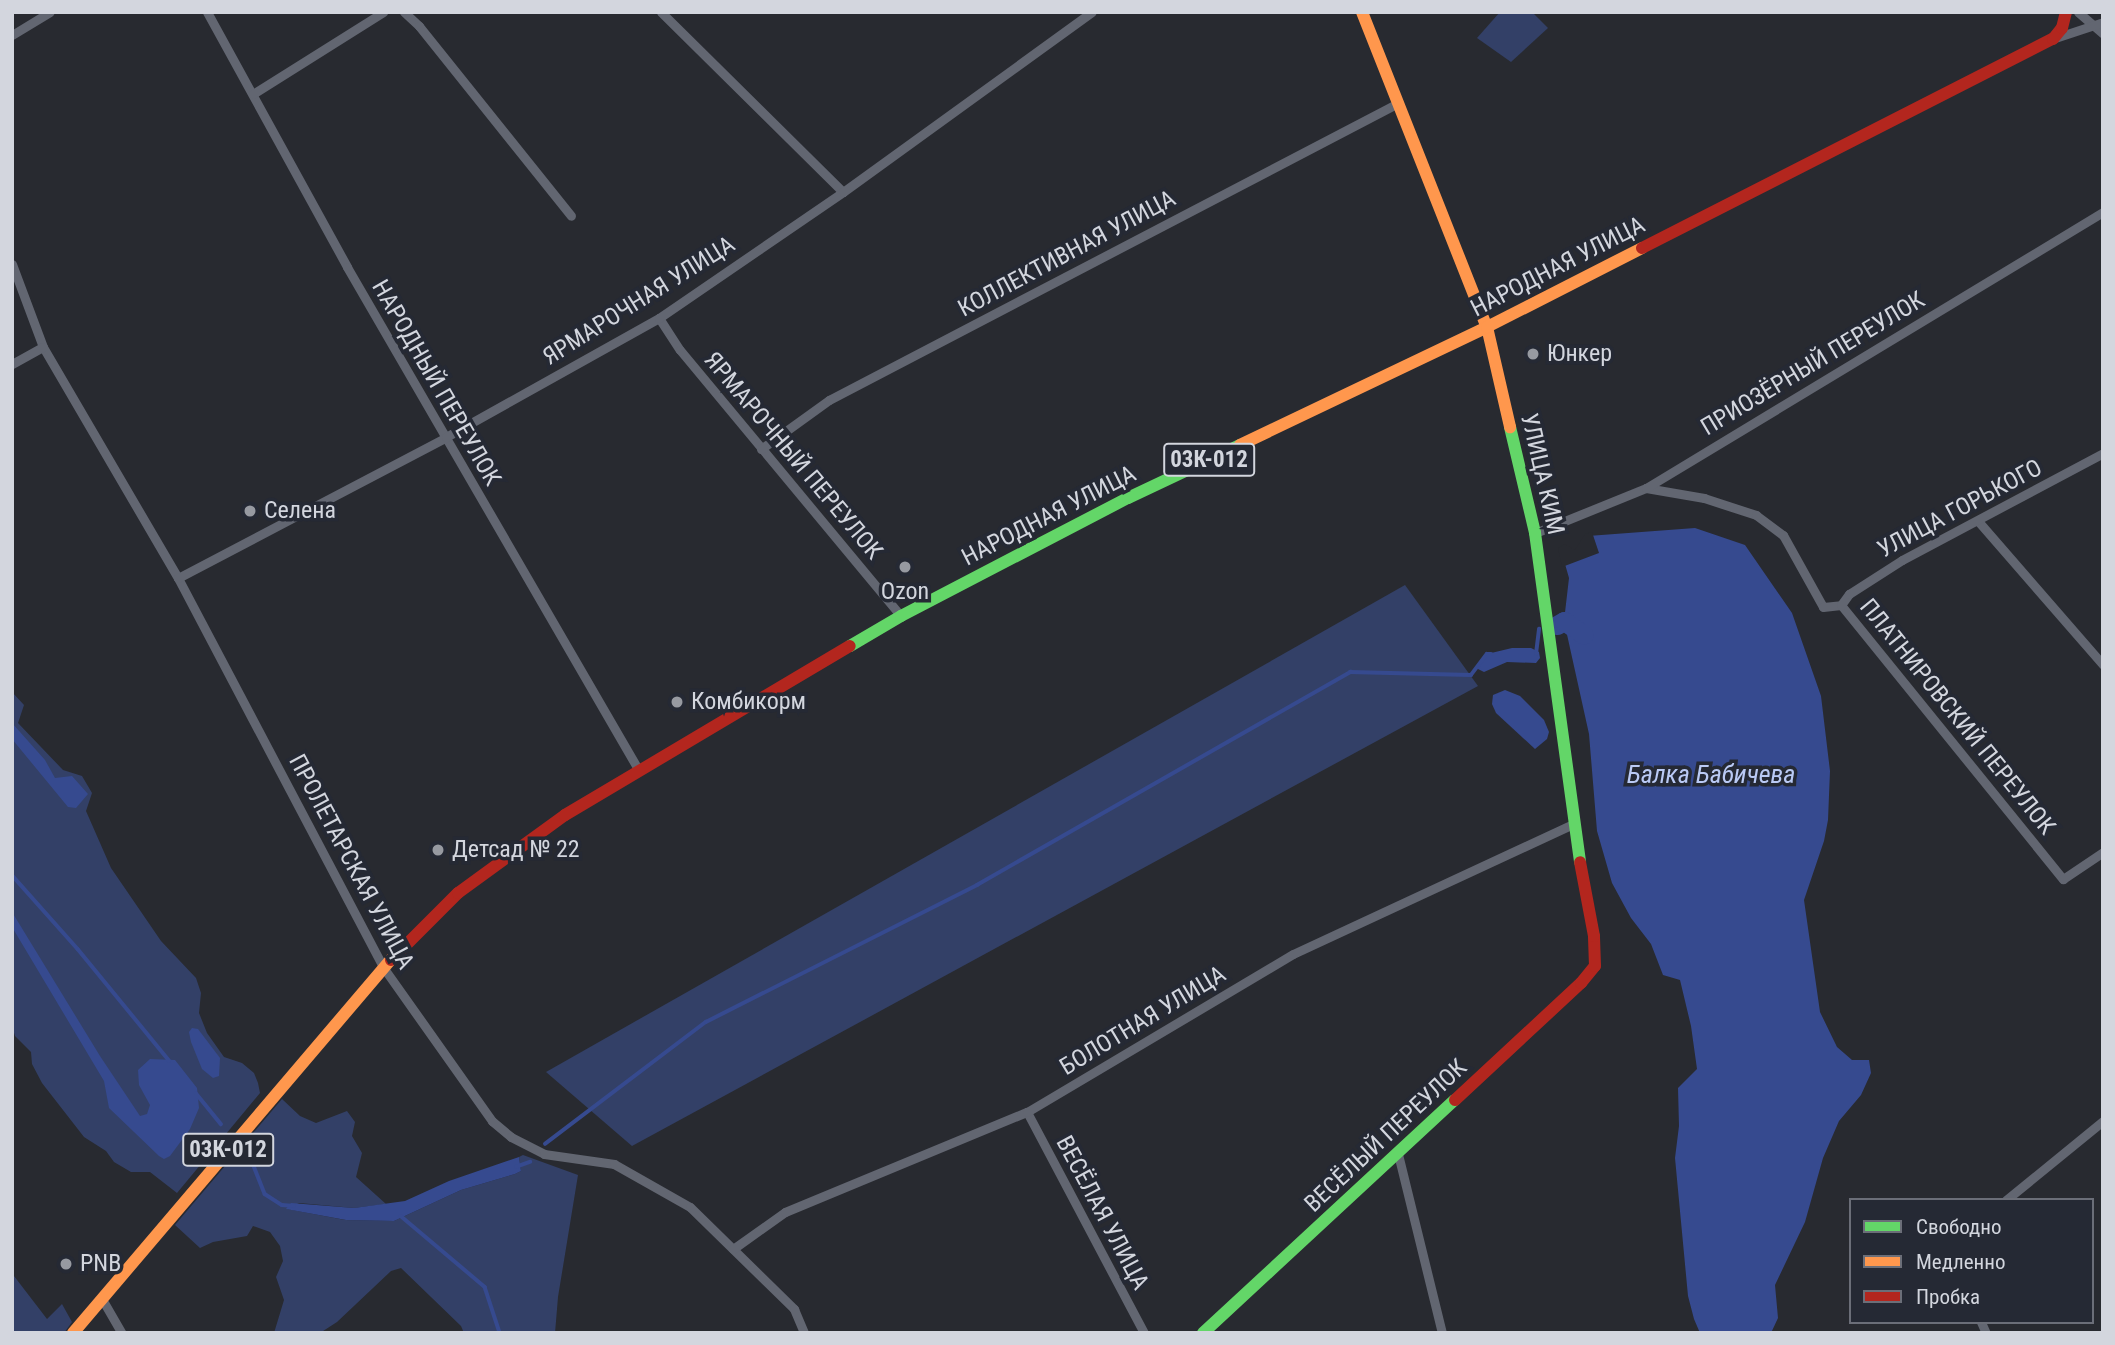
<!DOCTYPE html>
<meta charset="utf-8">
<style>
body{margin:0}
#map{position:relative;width:2115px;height:1345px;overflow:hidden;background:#282a30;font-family:"Roboto Condensed",sans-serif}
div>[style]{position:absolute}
.green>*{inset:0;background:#334067}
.water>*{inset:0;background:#364a8f}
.pier>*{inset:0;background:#282a30}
.stream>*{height:3.5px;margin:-1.75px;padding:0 1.75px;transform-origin:1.75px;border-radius:1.75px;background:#364a8f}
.river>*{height:19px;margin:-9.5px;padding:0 9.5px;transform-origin:9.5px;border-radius:9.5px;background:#364a8f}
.street>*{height:9px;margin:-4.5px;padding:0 4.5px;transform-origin:4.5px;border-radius:4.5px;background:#626671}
.fast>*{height:12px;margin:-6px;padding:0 6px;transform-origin:6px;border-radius:6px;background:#63d668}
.slow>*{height:12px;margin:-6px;padding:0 6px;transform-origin:6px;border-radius:6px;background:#ff974d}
.jam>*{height:12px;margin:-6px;padding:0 6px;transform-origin:6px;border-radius:6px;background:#b3261e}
.dots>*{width:19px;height:19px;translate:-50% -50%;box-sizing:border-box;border:4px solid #252934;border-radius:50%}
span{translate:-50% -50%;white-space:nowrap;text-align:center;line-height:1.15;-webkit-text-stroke:7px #252934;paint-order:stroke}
.shield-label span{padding:2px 5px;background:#252934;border:2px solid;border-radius:5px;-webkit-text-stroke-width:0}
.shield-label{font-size:23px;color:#d3d6de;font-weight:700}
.street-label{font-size:24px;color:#d3d6de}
.poi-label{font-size:24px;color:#d3d6de}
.left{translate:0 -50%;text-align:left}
.water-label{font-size:26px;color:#bacaf5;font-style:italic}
.frame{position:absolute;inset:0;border:14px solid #d3d6de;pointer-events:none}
.legend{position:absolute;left:1849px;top:1198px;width:245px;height:126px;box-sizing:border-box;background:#252934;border:2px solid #6b6e78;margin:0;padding:9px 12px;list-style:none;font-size:21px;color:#d3d6de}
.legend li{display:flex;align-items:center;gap:14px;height:35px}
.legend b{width:35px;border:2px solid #6b6e78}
</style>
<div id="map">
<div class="green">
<div style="clip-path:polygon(1500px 12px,1532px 12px,1548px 28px,1511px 62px,1477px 38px)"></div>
<div style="clip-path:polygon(1405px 585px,1478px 686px,632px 1146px,546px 1072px)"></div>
<div style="clip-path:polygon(12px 692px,24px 705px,18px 723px,63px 770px,82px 776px,92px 793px,86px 811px,111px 868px,161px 941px,196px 978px,201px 993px,199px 1013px,207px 1033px,224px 1057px,242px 1063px,254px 1073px,258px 1083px,260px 1093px,177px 1193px,150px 1172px,131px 1172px,114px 1162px,106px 1151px,84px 1137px,42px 1083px,32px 1064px,31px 1052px,15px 1036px,12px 1026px)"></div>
<div style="clip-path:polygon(282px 1099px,300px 1116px,316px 1123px,347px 1111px,355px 1122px,352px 1136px,362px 1153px,356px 1177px,386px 1204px,354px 1208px,299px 1203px,287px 1209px,345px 1220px,394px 1221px,461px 1190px,515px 1174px,521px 1171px,519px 1157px,523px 1155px,578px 1175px,558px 1297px,555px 1333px,464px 1333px,461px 1326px,401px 1268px,391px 1271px,337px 1322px,320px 1333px,274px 1333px,284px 1300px,276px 1277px,283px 1261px,280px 1246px,270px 1232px,253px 1226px,247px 1236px,213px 1242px,200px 1248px,175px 1225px)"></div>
<div style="clip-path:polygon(14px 1276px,47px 1319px,62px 1304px,72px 1322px,64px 1333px,12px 1333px)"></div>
</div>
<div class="water">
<div style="clip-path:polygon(1695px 528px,1745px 545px,1792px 613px,1821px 696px,1830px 771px,1828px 820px,1824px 841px,1804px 900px,1820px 1012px,1837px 1047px,1852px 1060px,1869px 1060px,1871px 1073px,1861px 1095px,1839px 1121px,1823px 1158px,1805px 1222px,1775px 1285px,1778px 1318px,1771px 1333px,1700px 1333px,1694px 1319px,1688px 1296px,1675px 1158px,1679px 1126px,1678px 1088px,1697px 1069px,1691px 1026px,1680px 980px,1663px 975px,1651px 944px,1631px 918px,1612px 883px,1597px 831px,1589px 734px,1564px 621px,1569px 578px,1561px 550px,1577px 554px,1588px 536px)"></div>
<div style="clip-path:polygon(1512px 648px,1531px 648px,1539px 652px,1540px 658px,1536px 663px,1507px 662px,1484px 672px,1476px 668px,1487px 654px)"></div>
<div style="clip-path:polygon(1505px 690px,1520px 696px,1544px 720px,1549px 732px,1547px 739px,1535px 749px,1496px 713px,1492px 704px,1493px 695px)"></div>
<div style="clip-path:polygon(12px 723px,45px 760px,55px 778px,72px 776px,88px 794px,76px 808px,68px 807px,12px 739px)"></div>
<div style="clip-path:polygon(12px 912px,100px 1056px,140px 1116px,147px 1114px,150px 1105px,139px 1085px,138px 1070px,150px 1059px,175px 1060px,197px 1088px,199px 1108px,190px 1129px,170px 1156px,164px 1159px,159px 1156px,109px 1108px,104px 1081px,12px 927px)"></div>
<div style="clip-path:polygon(192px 1028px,198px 1029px,220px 1058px,219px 1076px,213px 1078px,202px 1069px,191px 1042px,189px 1032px)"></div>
<div style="clip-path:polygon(519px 1157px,521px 1171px,515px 1174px,461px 1190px,394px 1221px,346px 1220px,286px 1209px,291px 1203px,354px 1208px,405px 1201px,449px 1181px)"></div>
</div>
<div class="pier">
<div style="clip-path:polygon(1592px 532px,1599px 553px,1562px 567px,1558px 548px,1565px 544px,1575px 550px,1585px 534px)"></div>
</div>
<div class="stream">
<div style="left:1536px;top:654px;width:25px;rotate:-83deg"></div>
<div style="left:12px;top:875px;width:99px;rotate:48.3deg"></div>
<div style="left:78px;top:949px;width:144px;rotate:50.7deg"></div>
<div style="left:196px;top:1093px;width:40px;rotate:51deg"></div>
<div style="left:545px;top:1144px;width:202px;rotate:-37.2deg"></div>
<div style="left:706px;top:1022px;width:304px;rotate:-26.8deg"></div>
<div style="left:977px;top:885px;width:430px;rotate:-29.7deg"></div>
<div style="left:1350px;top:672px;width:121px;rotate:1.4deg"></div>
<div style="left:1471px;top:675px;width:26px;rotate:-53deg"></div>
<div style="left:1487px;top:654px;width:4px"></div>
<div style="left:248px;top:1151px;width:46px;rotate:68.4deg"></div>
<div style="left:265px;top:1194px;width:20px;rotate:33deg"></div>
<div style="left:282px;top:1205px;width:12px;rotate:5deg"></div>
<div style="left:516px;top:1167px;width:15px;rotate:-20deg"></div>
<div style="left:401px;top:1216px;width:110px;rotate:40.2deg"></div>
<div style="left:485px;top:1287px;width:48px;rotate:71.9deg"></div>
</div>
<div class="river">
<div style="left:1557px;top:625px;width:8px;rotate:-30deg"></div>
<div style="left:1564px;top:621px;width:24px;rotate:35deg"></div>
</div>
<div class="street">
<div style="left:207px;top:12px;width:291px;rotate:61.2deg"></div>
<div style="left:347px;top:267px;width:580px;rotate:59.9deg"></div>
<div style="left:404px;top:12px;width:21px;rotate:43deg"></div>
<div style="left:419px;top:26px;width:243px;rotate:51.3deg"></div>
<div style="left:661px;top:12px;width:256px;rotate:44.7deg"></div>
<div style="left:2078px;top:12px;width:33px;rotate:41deg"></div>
<div style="left:12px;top:35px;width:44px;rotate:-31.2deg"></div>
<div style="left:2055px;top:38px;width:51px;rotate:-18.4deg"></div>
<div style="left:253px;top:94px;width:154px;rotate:-32.2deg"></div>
<div style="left:12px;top:264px;width:89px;rotate:69.5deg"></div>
<div style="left:43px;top:347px;width:268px;rotate:59.7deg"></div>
<div style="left:178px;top:578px;width:440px;rotate:62.2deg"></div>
<div style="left:383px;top:967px;width:189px;rotate:54.7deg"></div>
<div style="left:492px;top:1121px;width:25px;rotate:40deg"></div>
<div style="left:511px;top:1137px;width:37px;rotate:27deg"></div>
<div style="left:544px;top:1154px;width:71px;rotate:8.1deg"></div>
<div style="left:614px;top:1164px;width:87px;rotate:29.5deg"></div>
<div style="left:690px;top:1207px;width:146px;rotate:44.4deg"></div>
<div style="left:794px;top:1309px;width:26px;rotate:67deg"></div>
<div style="left:659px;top:318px;width:38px;rotate:57deg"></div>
<div style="left:680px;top:350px;width:346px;rotate:50.3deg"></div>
<div style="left:12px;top:364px;width:35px;rotate:-29deg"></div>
<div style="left:761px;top:449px;width:84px;rotate:-35.8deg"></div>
<div style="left:829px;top:400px;width:642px;rotate:-27.56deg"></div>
<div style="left:1646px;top:488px;width:59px;rotate:9.8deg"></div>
<div style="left:1704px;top:498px;width:55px;rotate:18.1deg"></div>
<div style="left:1756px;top:515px;width:34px;rotate:37deg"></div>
<div style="left:1783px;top:535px;width:82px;rotate:60.9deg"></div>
<div style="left:1823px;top:607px;width:18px;rotate:-6deg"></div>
<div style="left:1841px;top:605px;width:353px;rotate:51deg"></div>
<div style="left:2063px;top:879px;width:48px;rotate:-34deg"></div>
<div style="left:1978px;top:521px;width:191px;rotate:49deg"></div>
<div style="left:1535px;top:533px;width:120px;rotate:-22.1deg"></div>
<div style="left:1646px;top:488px;width:534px;rotate:-31.13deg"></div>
<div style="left:178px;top:578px;width:303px;rotate:-27.7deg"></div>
<div style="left:446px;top:437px;width:244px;rotate:-29.2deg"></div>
<div style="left:659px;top:318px;width:223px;rotate:-34.4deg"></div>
<div style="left:843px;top:192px;width:307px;rotate:-35.9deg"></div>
<div style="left:1841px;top:605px;width:14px;rotate:-54deg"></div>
<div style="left:1849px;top:594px;width:63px;rotate:-32.7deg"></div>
<div style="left:1902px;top:560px;width:228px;rotate:-28deg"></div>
<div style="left:1027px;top:1112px;width:250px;rotate:62.1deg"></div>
<div style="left:1398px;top:1154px;width:184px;rotate:76.2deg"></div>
<div style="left:2006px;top:1200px;width:125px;rotate:-39.2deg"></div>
<div style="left:733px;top:1249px;width:64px;rotate:-35.4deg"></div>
<div style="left:785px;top:1212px;width:262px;rotate:-22.5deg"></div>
<div style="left:1027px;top:1112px;width:309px;rotate:-30.7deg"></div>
<div style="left:1293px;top:954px;width:309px;rotate:-24.9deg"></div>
<div style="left:102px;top:1299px;width:39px;rotate:60deg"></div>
<div style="left:1981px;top:1322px;width:12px;rotate:66deg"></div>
</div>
<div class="fast">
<div style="left:1510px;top:427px;width:109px;rotate:76.7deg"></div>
<div style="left:1535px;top:533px;width:332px;rotate:82.2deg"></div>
<div style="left:850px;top:646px;width:59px;rotate:-30.5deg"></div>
<div style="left:901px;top:616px;width:256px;rotate:-27.5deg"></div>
<div style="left:1128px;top:498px;width:124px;rotate:-25.3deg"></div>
<div style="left:1203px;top:1333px;width:343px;rotate:-42.8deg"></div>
</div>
<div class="slow">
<div style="left:1362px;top:12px;width:339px;rotate:68.4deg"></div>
<div style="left:1487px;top:327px;width:103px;rotate:77deg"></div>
<div style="left:1240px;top:445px;width:274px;rotate:-25.5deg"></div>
<div style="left:1487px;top:327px;width:174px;rotate:-27deg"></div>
<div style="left:73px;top:1333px;width:490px;rotate:-49.6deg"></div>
</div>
<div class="jam">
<div style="left:1642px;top:248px;width:461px;rotate:-27deg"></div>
<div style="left:2053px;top:39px;width:14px;rotate:-51deg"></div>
<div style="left:2062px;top:28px;width:16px;rotate:-76deg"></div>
<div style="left:391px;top:960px;width:95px;rotate:-45deg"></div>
<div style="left:458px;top:893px;width:132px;rotate:-36.1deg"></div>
<div style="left:565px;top:815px;width:331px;rotate:-30.7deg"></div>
<div style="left:1455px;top:1100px;width:172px;rotate:-42.9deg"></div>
<div style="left:1581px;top:983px;width:22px;rotate:-51deg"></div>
<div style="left:1595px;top:966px;width:30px;rotate:-92deg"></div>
<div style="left:1594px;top:936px;width:75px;rotate:-100.7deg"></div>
</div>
<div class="dots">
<div style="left:1533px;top:354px;background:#979aa1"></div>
<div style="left:250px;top:511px;background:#979aa1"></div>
<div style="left:905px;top:567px;background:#979aa1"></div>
<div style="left:677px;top:702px;background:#979aa1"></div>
<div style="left:438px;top:850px;background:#979aa1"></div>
<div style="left:66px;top:1264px;background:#979aa1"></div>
</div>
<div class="shield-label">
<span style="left:1209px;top:460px">03К-012</span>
<span style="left:228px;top:1150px">03К-012</span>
</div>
<div class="street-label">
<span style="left:1067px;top:254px;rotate:-28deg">КОЛЛЕКТИВНАЯ УЛИЦА</span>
<span style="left:1558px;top:267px;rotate:-27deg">НАРОДНАЯ УЛИЦА</span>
<span style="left:639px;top:301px;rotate:-32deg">ЯРМАРОЧНАЯ УЛИЦА</span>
<span style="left:1813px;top:364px;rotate:-31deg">ПРИОЗЁРНЫЙ ПЕРЕУЛОК</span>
<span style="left:436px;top:383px;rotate:60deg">НАРОДНЫЙ ПЕРЕУЛОК</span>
<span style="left:793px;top:456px;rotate:50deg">ЯРМАРОЧНЫЙ ПЕРЕУЛОК</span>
<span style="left:1542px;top:474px;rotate:77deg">УЛИЦА КИМ</span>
<span style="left:1960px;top:509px;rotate:-28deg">УЛИЦА ГОРЬКОГО</span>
<span style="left:1049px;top:516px;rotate:-27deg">НАРОДНАЯ УЛИЦА</span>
<span style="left:1957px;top:717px;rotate:51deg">ПЛАТНИРОВСКИЙ ПЕРЕУЛОК</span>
<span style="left:351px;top:862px;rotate:62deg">ПРОЛЕТАРСКАЯ УЛИЦА</span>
<span style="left:1143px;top:1021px;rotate:-31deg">БОЛОТНАЯ УЛИЦА</span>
<span style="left:1386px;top:1136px;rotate:-43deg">ВЕСЁЛЫЙ ПЕРЕУЛОК</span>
<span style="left:1102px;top:1213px;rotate:62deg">ВЕСЁЛАЯ УЛИЦА</span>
</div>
<div class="poi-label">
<span class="left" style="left:1547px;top:354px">Юнкер</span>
<span class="left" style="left:264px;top:511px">Селена</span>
<span style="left:905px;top:592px">Ozon</span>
<span class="left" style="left:691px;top:702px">Комбикорм</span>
<span class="left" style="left:452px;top:850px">Детсад № 22</span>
<span class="left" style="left:80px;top:1264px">PNB</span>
</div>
<div class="water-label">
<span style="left:1711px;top:775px">Балка Бабичева</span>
</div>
<div class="frame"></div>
<ul class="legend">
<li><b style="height:9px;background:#63d668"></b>Свободно</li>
<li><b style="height:9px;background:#ff974d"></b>Медленно</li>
<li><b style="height:9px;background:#b3261e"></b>Пробка</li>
</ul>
</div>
